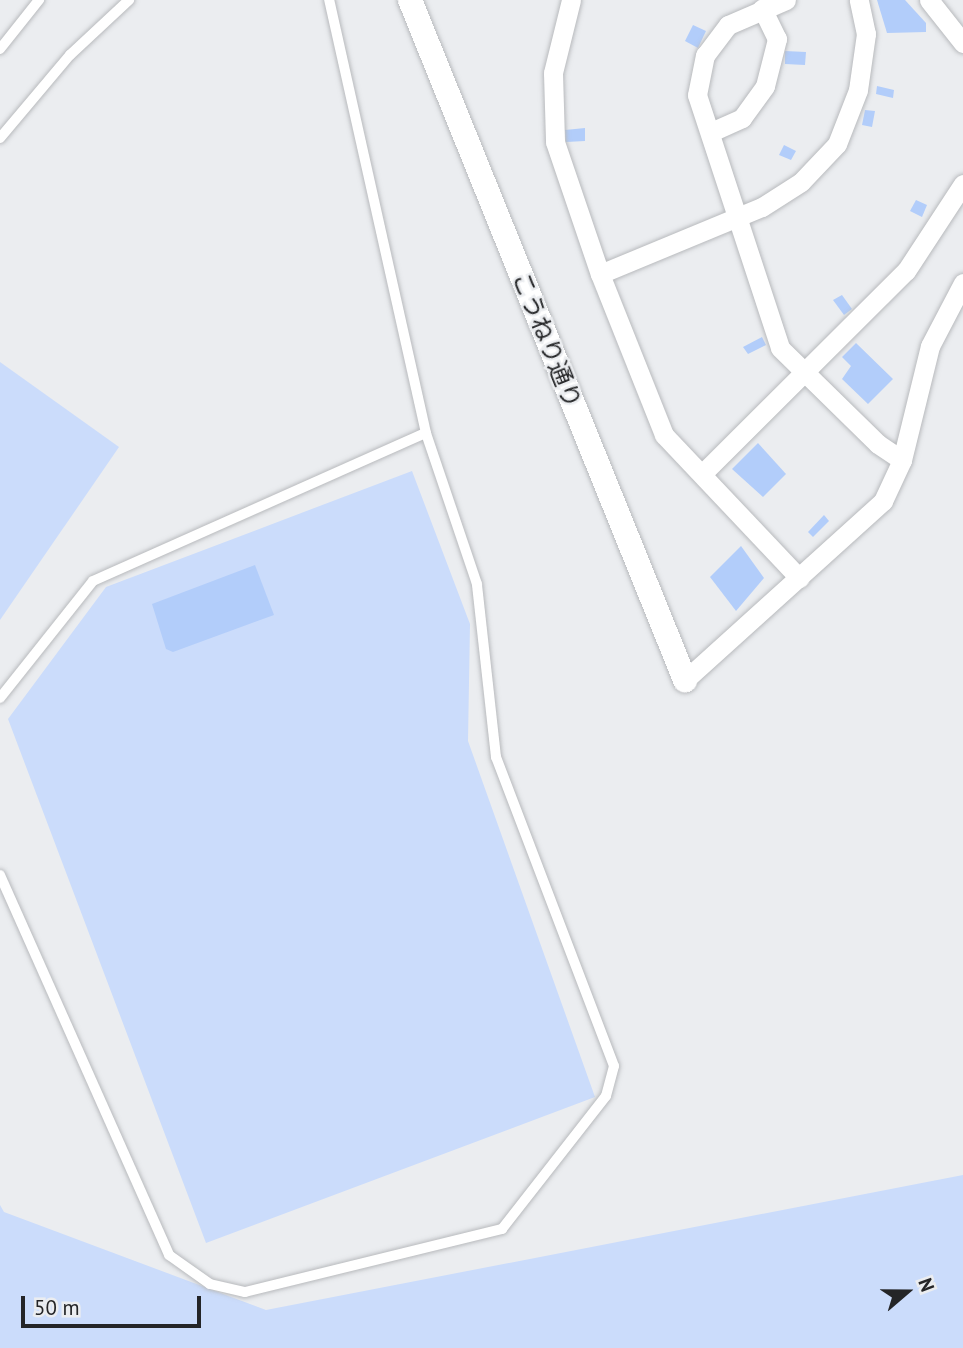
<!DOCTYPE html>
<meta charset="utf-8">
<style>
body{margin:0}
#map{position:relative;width:963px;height:1348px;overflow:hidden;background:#ebedf0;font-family:"PT Sans","Noto Sans JP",sans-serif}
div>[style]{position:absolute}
.green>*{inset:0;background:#cbdcfb}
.building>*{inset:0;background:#b2cdfa}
.roads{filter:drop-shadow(0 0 2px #b8babd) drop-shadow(0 0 2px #b8babd)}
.service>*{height:10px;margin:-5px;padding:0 5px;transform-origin:5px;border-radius:5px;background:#fff}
.minor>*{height:19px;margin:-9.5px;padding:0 9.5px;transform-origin:9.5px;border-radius:9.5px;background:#fff}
.tertiary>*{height:24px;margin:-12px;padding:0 12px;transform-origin:12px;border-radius:12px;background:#fff}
span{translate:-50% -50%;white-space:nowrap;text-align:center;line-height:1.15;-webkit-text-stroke:5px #ebedf0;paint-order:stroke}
.street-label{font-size:24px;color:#242527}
.north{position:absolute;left:872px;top:1257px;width:70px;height:70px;-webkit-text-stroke:5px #ebedf0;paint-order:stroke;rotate:70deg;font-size:19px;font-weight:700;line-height:28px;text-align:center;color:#242527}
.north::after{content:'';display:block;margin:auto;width:24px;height:32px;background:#242527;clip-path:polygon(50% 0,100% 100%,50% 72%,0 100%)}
.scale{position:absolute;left:21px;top:1296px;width:180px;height:32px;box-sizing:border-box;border:4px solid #242527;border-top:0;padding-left:9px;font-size:21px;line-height:24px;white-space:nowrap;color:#242527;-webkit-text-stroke:5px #ebedf0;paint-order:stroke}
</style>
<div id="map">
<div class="green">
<div style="clip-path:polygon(0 362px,119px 447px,0 620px)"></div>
<div style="clip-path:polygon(412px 471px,470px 624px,468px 741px,595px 1097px,206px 1243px,8px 719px,106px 587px)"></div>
<div style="clip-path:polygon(963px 1175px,963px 1348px,0 1348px,0 1205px,4px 1212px,266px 1310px)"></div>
</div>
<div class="building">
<div style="clip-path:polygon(877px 0,905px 0,926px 23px,926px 32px,887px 33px)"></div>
<div style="clip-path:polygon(693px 25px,706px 31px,698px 48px,685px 41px)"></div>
<div style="clip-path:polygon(785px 51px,806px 52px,805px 65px,785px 64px)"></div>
<div style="clip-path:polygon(877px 86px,894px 90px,893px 98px,876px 94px)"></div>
<div style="clip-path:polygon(865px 110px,875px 111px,872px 127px,862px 125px)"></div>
<div style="clip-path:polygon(585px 128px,585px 141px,566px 142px,565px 130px)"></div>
<div style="clip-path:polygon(784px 145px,796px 151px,791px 160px,779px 155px)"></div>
<div style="clip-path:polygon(916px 200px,927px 205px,922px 217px,910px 211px)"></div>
<div style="clip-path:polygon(842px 295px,852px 309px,844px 315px,833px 300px)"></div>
<div style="clip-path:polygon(762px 337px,766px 345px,748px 354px,743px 347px)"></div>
<div style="clip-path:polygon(856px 343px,893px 379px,868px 404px,842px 379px,851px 366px,842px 357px)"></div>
<div style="clip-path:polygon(758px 443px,786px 474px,763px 497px,732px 469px)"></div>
<div style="clip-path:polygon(824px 515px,829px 521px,813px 537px,808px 532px)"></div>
<div style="clip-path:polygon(741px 546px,764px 578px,736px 611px,710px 577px)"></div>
<div style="clip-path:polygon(255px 565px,274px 615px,173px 652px,166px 649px,152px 604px)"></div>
</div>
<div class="roads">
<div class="service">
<div style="left:0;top:49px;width:63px;rotate:-51.5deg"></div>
<div style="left:0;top:138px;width:109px;rotate:-49.9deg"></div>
<div style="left:70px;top:55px;width:81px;rotate:-43deg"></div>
<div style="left:0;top:698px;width:149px;rotate:-51.5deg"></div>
<div style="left:93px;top:581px;width:364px;rotate:-24deg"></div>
<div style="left:0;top:875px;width:416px;rotate:66deg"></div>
<div style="left:169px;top:1255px;width:50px;rotate:35.3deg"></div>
<div style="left:210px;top:1284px;width:36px;rotate:13deg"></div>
<div style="left:245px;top:1292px;width:265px;rotate:-13.8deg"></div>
<div style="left:502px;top:1229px;width:169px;rotate:-52deg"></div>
<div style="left:606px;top:1096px;width:31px;rotate:-75deg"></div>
<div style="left:614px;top:1066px;width:331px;rotate:-110.9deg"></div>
<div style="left:496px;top:757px;width:174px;rotate:-96.3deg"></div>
<div style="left:477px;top:584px;width:159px;rotate:-108.7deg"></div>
<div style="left:426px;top:433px;width:444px;rotate:-102.6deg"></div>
</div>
<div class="minor">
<div style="left:571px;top:0;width:75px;rotate:103.9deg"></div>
<div style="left:553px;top:73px;width:69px;rotate:88.3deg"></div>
<div style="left:555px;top:142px;width:139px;rotate:71.2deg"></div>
<div style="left:600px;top:274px;width:173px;rotate:68.3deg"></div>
<div style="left:664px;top:435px;width:197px;rotate:46.6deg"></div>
<div style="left:786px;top:0;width:63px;rotate:156.7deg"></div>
<div style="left:728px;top:25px;width:38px;rotate:127deg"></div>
<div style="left:705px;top:55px;width:41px;rotate:101.3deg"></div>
<div style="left:697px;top:95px;width:266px;rotate:71.8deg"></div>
<div style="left:780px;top:348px;width:137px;rotate:44.4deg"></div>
<div style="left:878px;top:444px;width:29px;rotate:34deg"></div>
<div style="left:929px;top:0;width:55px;rotate:51.7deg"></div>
<div style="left:711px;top:132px;width:34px;rotate:-24deg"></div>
<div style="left:742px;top:118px;width:39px;rotate:-54deg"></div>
<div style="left:765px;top:86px;width:49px;rotate:-75.7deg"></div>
<div style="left:777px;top:39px;width:34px;rotate:-116deg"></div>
<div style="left:600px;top:274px;width:175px;rotate:-22.5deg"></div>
<div style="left:762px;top:207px;width:46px;rotate:-32.7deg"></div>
<div style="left:801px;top:182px;width:52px;rotate:-46.5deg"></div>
<div style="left:837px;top:144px;width:58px;rotate:-68.7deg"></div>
<div style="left:858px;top:90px;width:57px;rotate:-81.9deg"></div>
<div style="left:866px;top:34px;width:35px;rotate:-102deg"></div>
<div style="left:704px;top:472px;width:285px;rotate:-44.9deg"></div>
<div style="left:906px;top:271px;width:104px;rotate:-56.8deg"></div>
<div style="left:685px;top:680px;width:267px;rotate:-42.1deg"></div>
<div style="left:883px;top:501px;width:45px;rotate:-65.1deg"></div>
<div style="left:902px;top:460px;width:117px;rotate:-76.2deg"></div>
<div style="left:930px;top:346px;width:71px;rotate:-62.4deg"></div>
</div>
<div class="tertiary">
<div style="left:410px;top:0;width:734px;rotate:67.98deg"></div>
</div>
</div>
<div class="street-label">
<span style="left:547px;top:340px;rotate:68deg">こうねり通り</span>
</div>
<div class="north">N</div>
<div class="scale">50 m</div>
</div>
